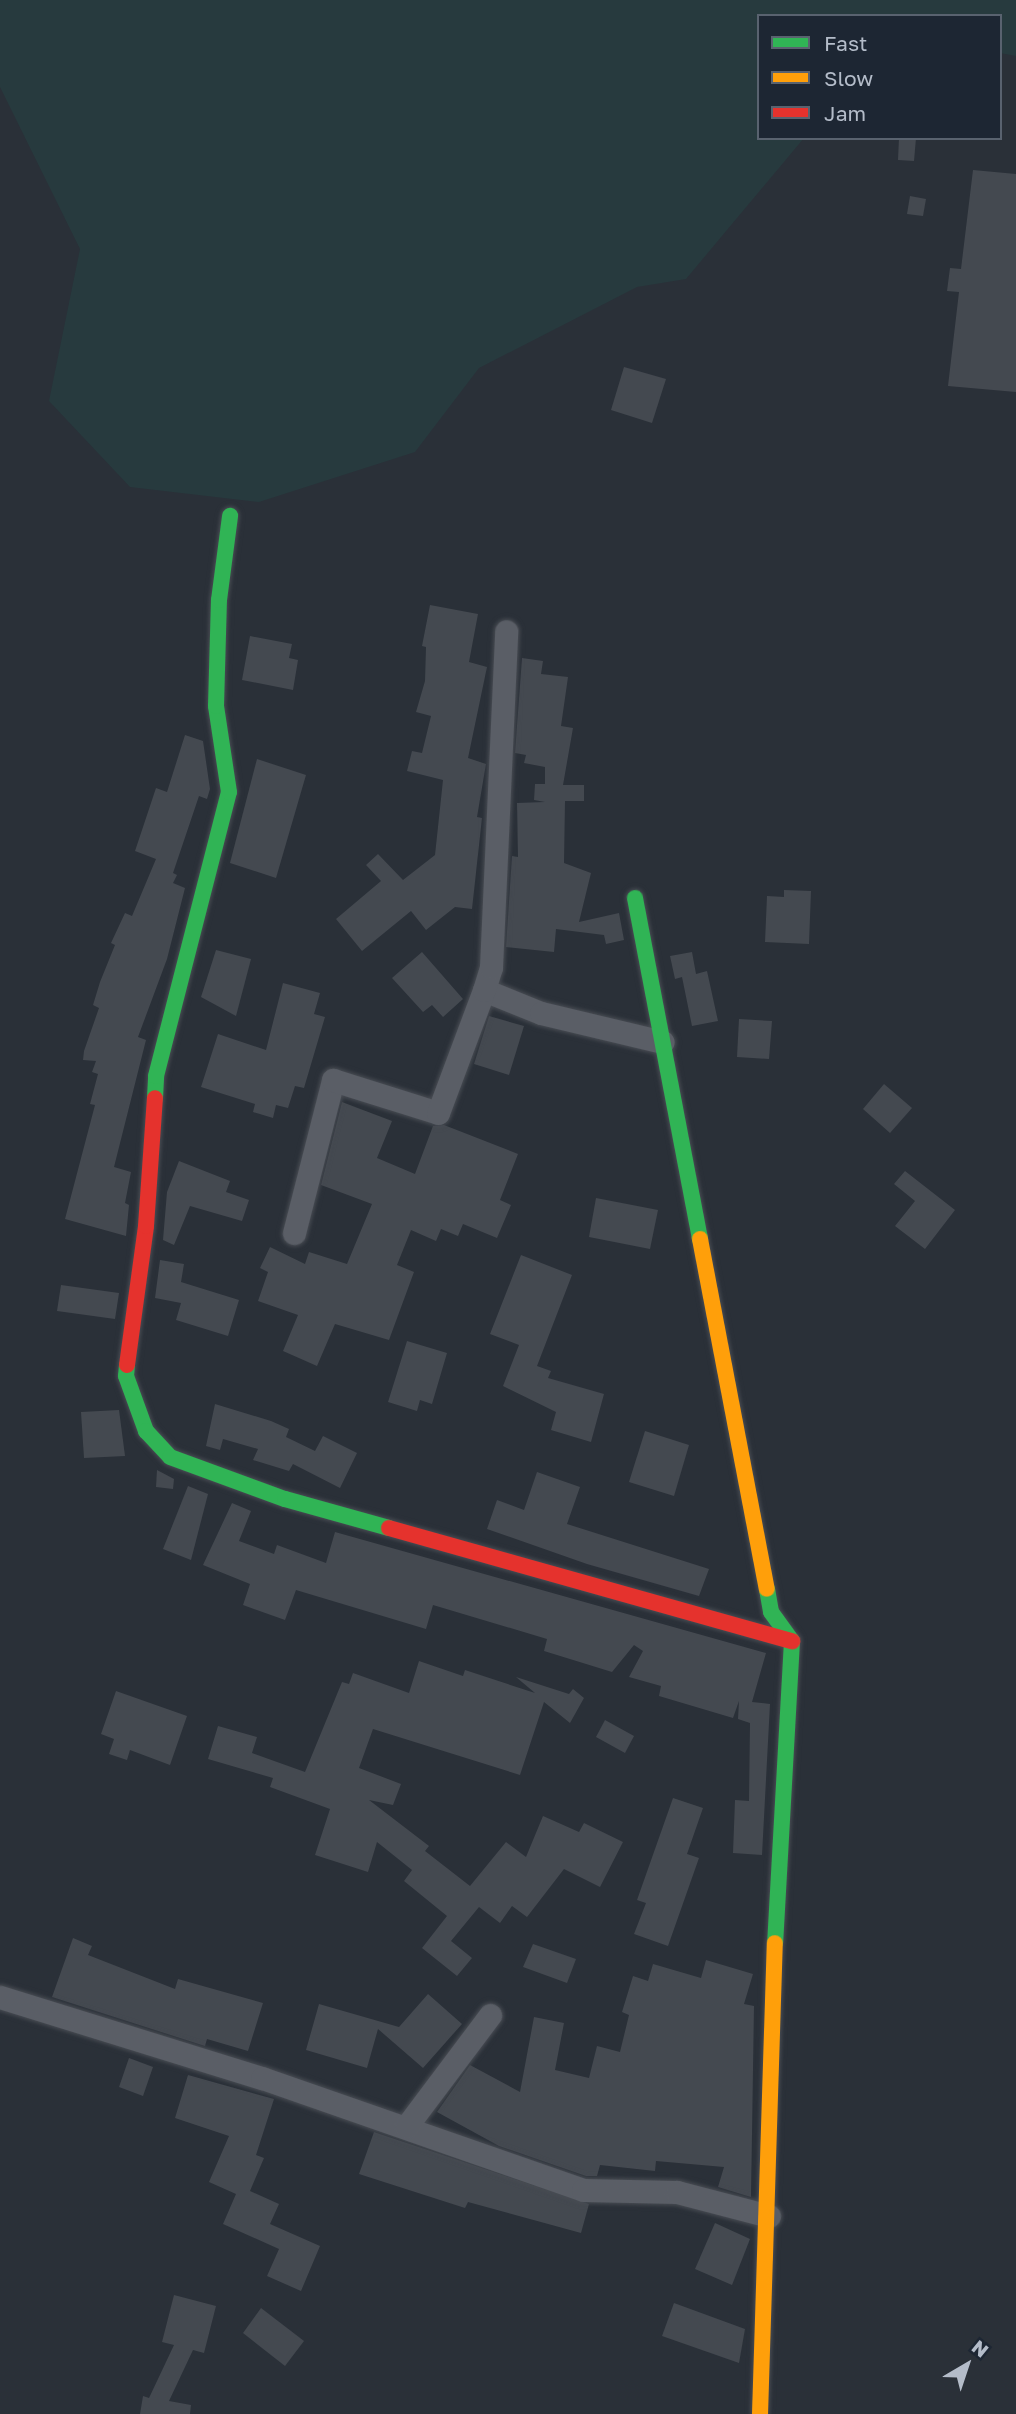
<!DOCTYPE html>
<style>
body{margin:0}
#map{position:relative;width:1016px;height:2414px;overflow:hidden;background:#2a3038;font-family:"Golos Text",sans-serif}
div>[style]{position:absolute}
.green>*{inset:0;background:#273a3e}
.building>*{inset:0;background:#444950}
.roads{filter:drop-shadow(0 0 2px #484c53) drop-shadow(0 0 2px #484c53)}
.street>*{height:23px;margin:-11.5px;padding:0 11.5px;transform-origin:11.5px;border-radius:11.5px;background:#5a5e66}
.fast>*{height:16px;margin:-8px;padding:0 8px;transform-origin:8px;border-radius:8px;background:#30b455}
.slow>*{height:16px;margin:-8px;padding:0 8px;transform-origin:8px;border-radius:8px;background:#ff9f0a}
.jam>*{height:16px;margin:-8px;padding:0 8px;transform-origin:8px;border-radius:8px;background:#e5322d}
span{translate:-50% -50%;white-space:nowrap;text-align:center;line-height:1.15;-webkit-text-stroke:5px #1d2633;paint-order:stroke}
.legend{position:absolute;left:757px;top:14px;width:245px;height:126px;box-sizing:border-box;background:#1d2633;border:2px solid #59626f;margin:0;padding:9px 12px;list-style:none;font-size:21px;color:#b4bcc9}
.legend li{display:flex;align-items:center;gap:14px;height:35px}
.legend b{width:35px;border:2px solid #59626f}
.north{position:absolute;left:932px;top:2330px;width:70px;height:70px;-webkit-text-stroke:5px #1d2633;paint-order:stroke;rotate:39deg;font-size:19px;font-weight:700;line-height:28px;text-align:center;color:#b4bcc9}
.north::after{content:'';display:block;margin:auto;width:24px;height:32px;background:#b4bcc9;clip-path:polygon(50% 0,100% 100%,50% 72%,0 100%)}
</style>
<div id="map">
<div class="green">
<div style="clip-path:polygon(0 0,1016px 0,1016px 56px,1000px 53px,1000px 16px,759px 16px,759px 138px,804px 138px,686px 279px,637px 287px,479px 368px,415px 452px,259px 502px,130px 487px,49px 401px,80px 249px,0 87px)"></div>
</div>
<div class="building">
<div style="clip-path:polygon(899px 138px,916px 138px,914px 161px,898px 160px)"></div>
<div style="clip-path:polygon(973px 170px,1016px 174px,1016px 392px,948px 386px,959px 292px,947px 291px,950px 268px,961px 269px)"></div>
<div style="clip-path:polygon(910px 196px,926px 199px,923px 216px,907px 214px)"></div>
<div style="clip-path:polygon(624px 367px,666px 379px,652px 423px,611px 410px)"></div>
<div style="clip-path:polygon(430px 605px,478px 614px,469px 662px,487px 667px,468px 758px,486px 764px,477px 817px,482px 818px,472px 909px,455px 907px,426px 930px,411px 911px,362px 951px,336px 919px,381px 881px,366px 865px,378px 854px,403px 880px,435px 855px,443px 780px,407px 771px,412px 751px,422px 753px,431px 716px,416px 712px,425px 681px,426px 647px,422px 646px)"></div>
<div style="clip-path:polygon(250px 636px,292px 644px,289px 658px,298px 660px,293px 690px,242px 680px)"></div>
<div style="clip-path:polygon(522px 658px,543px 661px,541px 674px,568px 677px,561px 726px,573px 728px,563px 785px,584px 785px,584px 801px,565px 801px,564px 863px,591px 873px,579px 922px,619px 913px,624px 940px,606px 944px,604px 935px,556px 929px,554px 952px,506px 947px,512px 856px,518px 857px,517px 803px,545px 802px,534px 800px,535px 784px,545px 784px,545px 767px,524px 763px,526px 755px,515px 753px)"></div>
<div style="clip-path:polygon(185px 735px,203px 741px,210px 789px,207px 799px,199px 796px,173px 873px,177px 875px,173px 883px,185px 888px,167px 959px,138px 1037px,146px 1040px,114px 1167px,131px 1172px,125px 1203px,129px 1205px,126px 1236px,65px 1219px,95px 1105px,90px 1104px,98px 1074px,92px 1072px,96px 1061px,83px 1060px,84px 1051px,99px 1008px,93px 1005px,100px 982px,115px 945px,111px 943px,125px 913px,132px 916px,156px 859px,135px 851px,156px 788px,167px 792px)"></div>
<div style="clip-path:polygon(257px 759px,306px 775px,276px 878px,230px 863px)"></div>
<div style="clip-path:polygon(784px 890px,811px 891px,809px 944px,765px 942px,767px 896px,784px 897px)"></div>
<div style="clip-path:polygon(216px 950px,251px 959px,236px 1016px,201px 997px)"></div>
<div style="clip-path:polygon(422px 952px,463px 999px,443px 1017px,432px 1005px,423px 1012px,392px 978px)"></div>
<div style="clip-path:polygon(692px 952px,696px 974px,707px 971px,718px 1021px,692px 1026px,682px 977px,675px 979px,670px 956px)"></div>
<div style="clip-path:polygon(283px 983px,320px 993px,314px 1014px,325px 1017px,304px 1088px,295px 1086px,288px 1108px,276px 1105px,273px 1118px,253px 1112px,255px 1104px,201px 1087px,218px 1034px,266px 1050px)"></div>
<div style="clip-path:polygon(489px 1016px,524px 1026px,509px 1075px,474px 1064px)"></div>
<div style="clip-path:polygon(739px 1019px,772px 1021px,769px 1059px,737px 1057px)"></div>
<div style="clip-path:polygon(884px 1084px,912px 1108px,890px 1133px,863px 1109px)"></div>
<div style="clip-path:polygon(342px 1102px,392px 1121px,377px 1158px,415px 1174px,433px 1126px,444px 1125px,518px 1154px,500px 1200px,511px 1205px,497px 1238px,463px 1224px,458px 1236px,441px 1229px,436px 1241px,411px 1230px,397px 1265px,414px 1272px,389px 1340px,335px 1324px,317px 1366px,283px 1351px,298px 1315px,258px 1301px,268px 1272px,260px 1268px,270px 1247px,305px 1264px,309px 1252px,347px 1264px,372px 1204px,321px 1185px)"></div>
<div style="clip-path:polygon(179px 1161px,230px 1181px,226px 1192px,249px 1200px,242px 1221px,190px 1206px,174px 1245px,163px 1240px,167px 1192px)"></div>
<div style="clip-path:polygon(905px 1171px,955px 1210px,925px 1249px,895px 1226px,915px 1201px,894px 1184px)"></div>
<div style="clip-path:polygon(596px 1198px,658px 1210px,650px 1249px,589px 1237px)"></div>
<div style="clip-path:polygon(521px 1255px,572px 1275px,537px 1366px,551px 1371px,548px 1378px,604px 1394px,591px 1442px,551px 1430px,556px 1412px,503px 1386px,519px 1345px,490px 1334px)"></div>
<div style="clip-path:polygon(160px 1260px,184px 1264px,181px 1282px,239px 1300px,228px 1336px,176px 1320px,181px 1303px,155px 1298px)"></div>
<div style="clip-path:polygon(61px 1285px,119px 1293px,115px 1319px,57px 1311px)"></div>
<div style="clip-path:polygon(407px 1341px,447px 1353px,432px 1404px,420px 1400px,417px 1411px,388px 1402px)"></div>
<div style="clip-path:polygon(215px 1404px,271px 1421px,289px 1429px,286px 1437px,315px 1451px,323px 1436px,357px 1453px,340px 1488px,293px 1464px,289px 1471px,253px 1460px,258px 1449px,223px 1439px,220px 1450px,206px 1446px)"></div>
<div style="clip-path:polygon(119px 1410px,125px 1456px,84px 1458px,81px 1412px)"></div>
<div style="clip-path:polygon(645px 1431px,689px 1445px,674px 1496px,629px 1482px)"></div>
<div style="clip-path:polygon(157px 1470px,174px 1479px,173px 1489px,156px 1487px)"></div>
<div style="clip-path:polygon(537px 1472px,580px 1487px,567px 1524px,709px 1569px,699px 1596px,587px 1564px,487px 1529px,497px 1500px,524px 1510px)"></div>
<div style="clip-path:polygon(188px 1486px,208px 1494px,191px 1560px,163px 1549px)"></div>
<div style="clip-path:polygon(232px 1503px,251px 1511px,239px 1541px,274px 1554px,277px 1545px,326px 1563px,335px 1532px,766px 1653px,752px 1702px,770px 1704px,762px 1855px,733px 1853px,735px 1800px,749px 1801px,750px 1723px,738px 1719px,739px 1701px,733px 1718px,659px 1696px,661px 1686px,629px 1677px,643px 1651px,634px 1645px,612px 1672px,544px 1651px,547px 1639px,433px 1605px,426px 1629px,296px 1590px,285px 1620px,243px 1605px,250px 1584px,203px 1565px)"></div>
<div style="clip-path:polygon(419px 1661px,463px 1676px,465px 1670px,535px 1693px,516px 1677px,569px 1694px,573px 1689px,584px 1698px,570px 1723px,544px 1702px,520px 1775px,373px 1729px,359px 1768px,401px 1784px,393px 1805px,369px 1800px,429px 1846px,425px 1851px,470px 1886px,506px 1842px,526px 1857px,543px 1816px,579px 1832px,584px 1823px,623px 1842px,600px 1887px,564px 1869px,527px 1917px,512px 1906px,500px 1923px,479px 1907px,451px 1941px,472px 1958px,457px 1976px,422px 1948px,447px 1916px,404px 1881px,412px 1870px,377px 1842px,368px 1872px,315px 1855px,330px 1809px,270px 1787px,273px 1778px,208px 1759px,218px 1726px,257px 1737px,252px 1753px,305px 1772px,342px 1682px,349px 1684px,353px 1673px,409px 1693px)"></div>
<div style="clip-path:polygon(116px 1691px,187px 1716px,170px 1765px,130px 1750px,127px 1760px,109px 1754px,114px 1739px,101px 1734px)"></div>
<div style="clip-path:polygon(605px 1720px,634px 1736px,625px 1753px,596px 1737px)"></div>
<div style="clip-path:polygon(673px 1798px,703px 1808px,687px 1854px,699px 1858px,668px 1946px,634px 1934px,646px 1903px,637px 1900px)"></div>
<div style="clip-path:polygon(73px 1938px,92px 1946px,88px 1955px,175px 1989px,178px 1979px,263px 2003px,248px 2051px,207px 2039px,205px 2046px,52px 1997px)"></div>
<div style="clip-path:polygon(533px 1944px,576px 1959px,567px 1983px,523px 1967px)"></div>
<div style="clip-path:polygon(706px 1960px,753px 1974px,744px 2004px,754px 2006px,751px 2197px,718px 2187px,724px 2167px,656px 2161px,655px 2171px,600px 2165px,597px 2176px,586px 2176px,499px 2146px,437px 2112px,470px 2065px,520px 2092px,534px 2017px,564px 2023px,555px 2070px,589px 2078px,597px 2046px,620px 2052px,629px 2015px,622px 2012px,633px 1976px,648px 1981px,653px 1964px,701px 1978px)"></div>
<div style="clip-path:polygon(428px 1994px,462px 2024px,423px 2068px,378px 2029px,367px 2068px,306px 2050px,319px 2004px,399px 2027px)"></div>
<div style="clip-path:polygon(129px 2058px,153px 2067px,143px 2096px,119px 2087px)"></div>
<div style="clip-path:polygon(188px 2075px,274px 2099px,256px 2155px,264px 2158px,250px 2191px,279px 2204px,270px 2224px,320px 2246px,301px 2291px,267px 2276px,279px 2249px,223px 2224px,236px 2194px,209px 2182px,229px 2136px,175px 2118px)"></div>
<div style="clip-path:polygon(374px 2132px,589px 2204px,581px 2233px,468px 2202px,465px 2208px,359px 2174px)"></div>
<div style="clip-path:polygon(715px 2223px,750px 2239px,732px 2285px,695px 2269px)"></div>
<div style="clip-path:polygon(174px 2295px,216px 2306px,204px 2353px,193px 2350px,169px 2401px,191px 2405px,190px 2414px,140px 2414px,143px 2396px,149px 2398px,174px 2345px,162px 2342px)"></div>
<div style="clip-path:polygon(674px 2303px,745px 2329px,739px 2363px,662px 2336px)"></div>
<div style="clip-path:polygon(261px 2308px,304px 2341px,285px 2366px,243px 2333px)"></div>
</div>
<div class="roads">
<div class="street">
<div style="left:484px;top:990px;width:61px;rotate:22deg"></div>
<div style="left:541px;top:1013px;width:125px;rotate:13.4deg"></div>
<div style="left:294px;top:1233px;width:158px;rotate:-75.7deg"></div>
<div style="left:333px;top:1080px;width:110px;rotate:17.4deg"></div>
<div style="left:438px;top:1113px;width:131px;rotate:-69.5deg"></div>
<div style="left:484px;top:990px;width:24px;rotate:-73deg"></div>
<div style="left:491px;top:967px;width:336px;rotate:-87.4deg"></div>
<div style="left:0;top:1997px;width:274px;rotate:17.2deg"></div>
<div style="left:262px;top:2078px;width:340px;rotate:19.2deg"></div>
<div style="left:583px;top:2190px;width:94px;rotate:1.2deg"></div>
<div style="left:677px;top:2192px;width:95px;rotate:14.6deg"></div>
<div style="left:406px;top:2127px;width:140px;rotate:-53.1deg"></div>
</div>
<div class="fast">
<div style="left:635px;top:898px;width:347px;rotate:79.2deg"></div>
<div style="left:155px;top:1098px;width:22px;rotate:-87deg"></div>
<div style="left:156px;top:1076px;width:293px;rotate:-75.6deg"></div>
<div style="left:229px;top:792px;width:87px;rotate:-98.6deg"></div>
<div style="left:216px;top:706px;width:106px;rotate:-88.4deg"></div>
<div style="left:219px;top:600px;width:85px;rotate:-82.5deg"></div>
<div style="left:127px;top:1365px;width:11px;rotate:95deg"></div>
<div style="left:126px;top:1376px;width:59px;rotate:70deg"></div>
<div style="left:146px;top:1431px;width:35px;rotate:47deg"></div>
<div style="left:170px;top:1457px;width:122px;rotate:20.1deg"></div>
<div style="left:285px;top:1499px;width:108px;rotate:15.6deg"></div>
<div style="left:767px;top:1589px;width:23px;rotate:80deg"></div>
<div style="left:771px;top:1612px;width:36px;rotate:54deg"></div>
<div style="left:792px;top:1641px;width:302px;rotate:93.2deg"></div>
</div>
<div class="slow">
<div style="left:700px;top:1239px;width:356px;rotate:79.2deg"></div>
<div style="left:760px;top:2414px;width:471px;rotate:-88.2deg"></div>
</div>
<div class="jam">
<div style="left:127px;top:1365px;width:140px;rotate:-82.2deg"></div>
<div style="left:146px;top:1226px;width:128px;rotate:-86deg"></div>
<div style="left:389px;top:1528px;width:419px;rotate:15.7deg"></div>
</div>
</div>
<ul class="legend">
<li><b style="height:9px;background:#30b455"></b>Fast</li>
<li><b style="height:9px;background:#ff9f0a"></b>Slow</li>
<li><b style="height:9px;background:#e5322d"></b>Jam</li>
</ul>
<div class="north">N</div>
</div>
